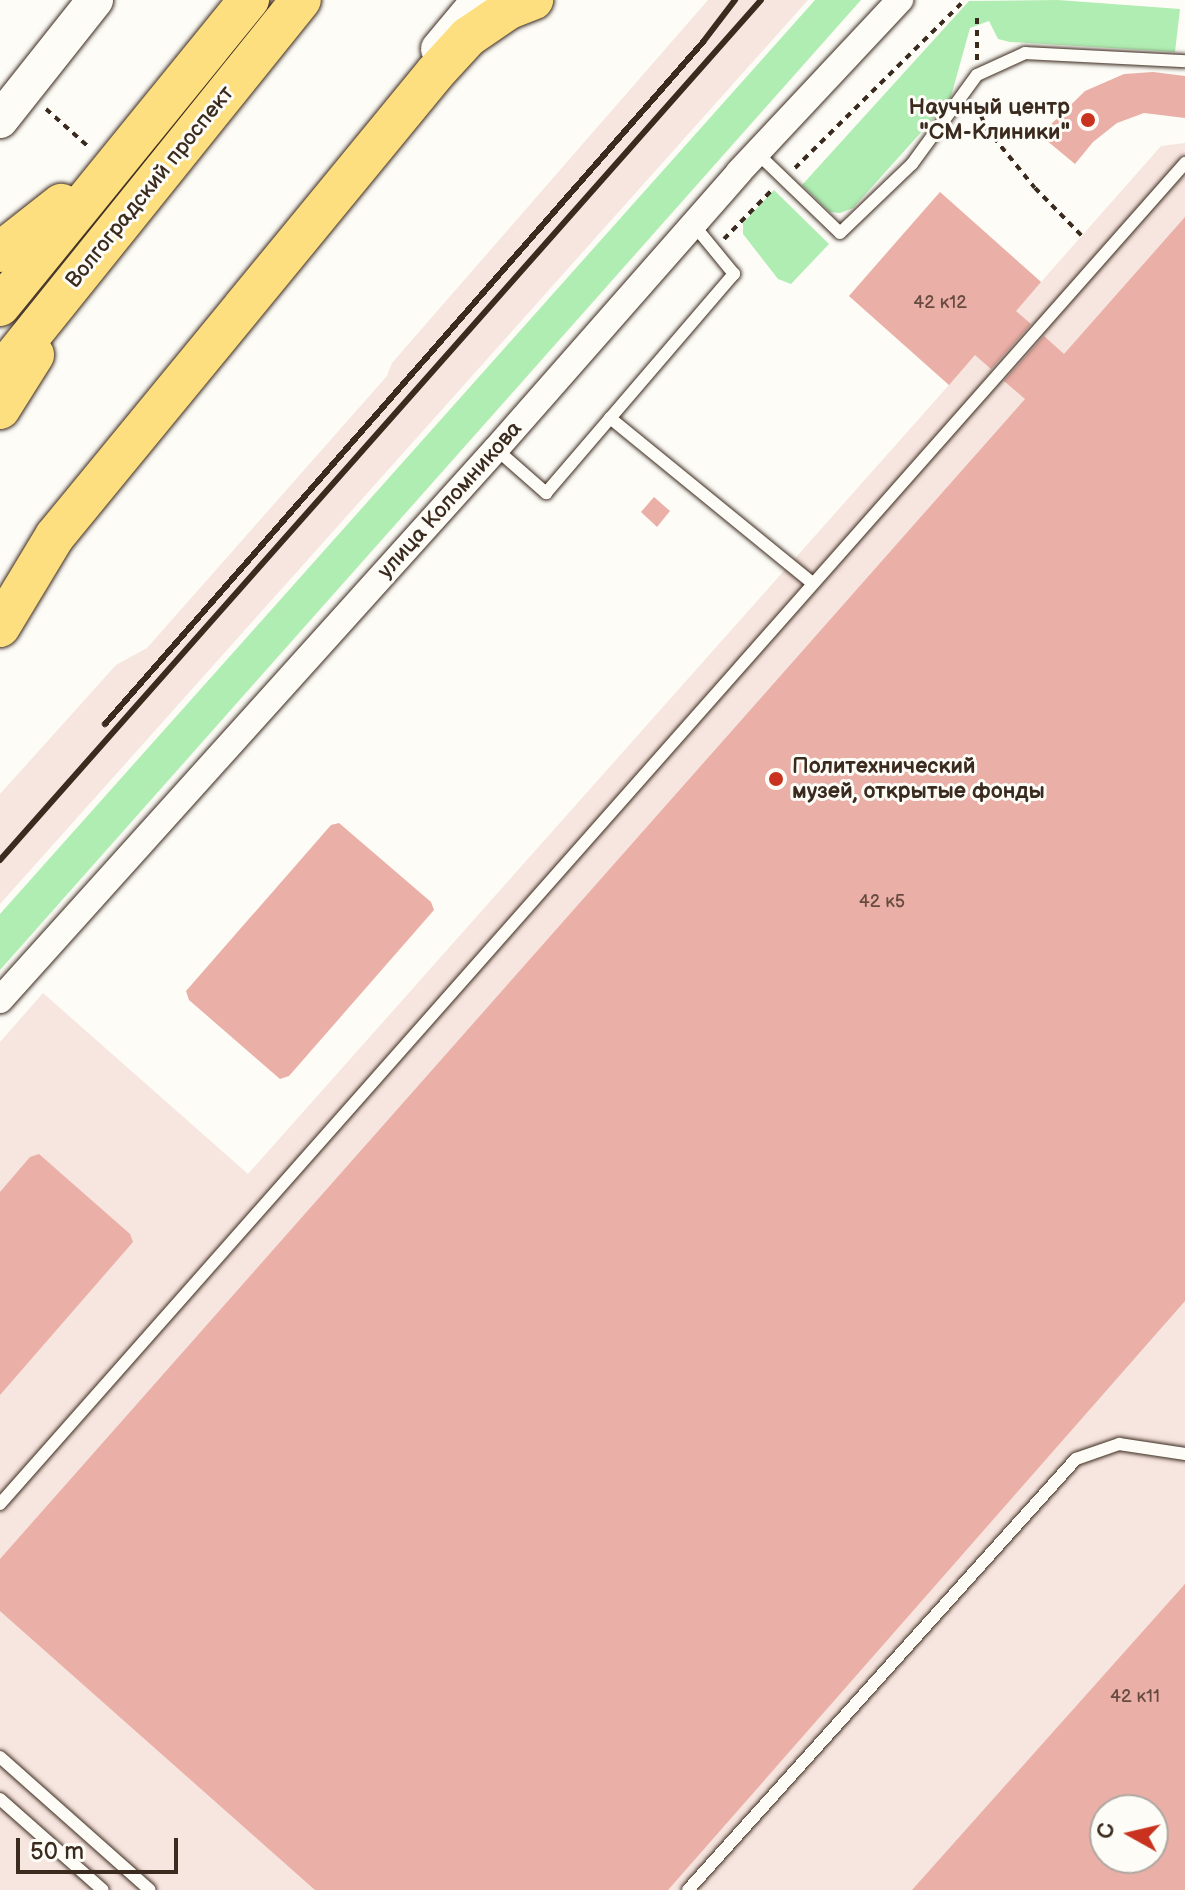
<!DOCTYPE html>
<meta charset="utf-8">
<style>
body{margin:0}
#map{position:relative;width:1185px;height:1890px;overflow:hidden;background:#fdfcf7;font-family:"Balsamiq Sans",sans-serif}
div>[style]{position:absolute}
.built>*{inset:0;background:#f7e5df}
.green>*{inset:0;background:#b0edb3}
.building>*{inset:0;background:#eaafa6}
.path>*{height:4px;margin-top:-2px;transform-origin:0;background:repeating-linear-gradient(90deg,#3b2a1e 0 6px,transparent 0 12px)}
.roads{filter:drop-shadow(0 0 2px #3b2a1e) drop-shadow(0 0 2px #3b2a1e)}
.service>*{height:12px;margin:-6px;padding:0 6px;transform-origin:6px;border-radius:6px;background:#fdfcf7}
.minor>*{height:26px;margin:-13px;padding:0 13px;transform-origin:13px;border-radius:13px;background:#fdfcf7}
.secondary>*{height:36px;margin:-18px;padding:0 18px;transform-origin:18px;border-radius:18px;background:#fdfcf7}
.primary>*{height:40px;margin:-20px;padding:0 20px;transform-origin:20px;border-radius:20px;background:#fedf80}
.rail>*{height:6px;margin:-3px;padding:0 3px;transform-origin:3px;border-radius:3px;background:#3b2a1e}
.dots>*{width:22px;height:22px;translate:-50% -50%;box-sizing:border-box;border:4px solid #fdfcf7;border-radius:50%}
span{translate:-50% -50%;white-space:nowrap;text-align:center;line-height:1.15;-webkit-text-stroke:6px #fdfcf7;paint-order:stroke}
.number-label{font-size:18px;color:#674b40}
.number-label span{-webkit-text-stroke-width:0}
.poi-label{font-size:22px;color:#3b2a1e;font-weight:700}
.right{translate:-100% -50%;text-align:right}
.left{translate:0 -50%;text-align:left}
.street-label{font-size:22px;color:#3b2a1e}
.north{position:absolute;left:1089px;top:1794px;width:80px;height:80px;box-sizing:border-box;background:#fdfcf7;border:2px solid #afa8a0;border-radius:50%;rotate:278deg;font-size:22px;font-weight:700;line-height:32px;text-align:center;color:#3b2a1e}
.north::after{content:'';display:block;margin:auto;width:28px;height:36px;background:#c8321e;clip-path:polygon(50% 0,100% 100%,50% 72%,0 100%)}
.scale{position:absolute;left:16px;top:1838px;width:162px;height:36px;box-sizing:border-box;border:4px solid #3b2a1e;border-top:0;padding-left:10px;font-size:24px;line-height:28px;white-space:nowrap;color:#3b2a1e;-webkit-text-stroke:6px #fdfcf7;paint-order:stroke}
</style>
<div id="map">
<div class="built">
<div style="clip-path:polygon(708px 0,808px 0,0 904px,0 794px,116px 665px,147px 648px,387px 376px,392px 363px)"></div>
<div style="clip-path:polygon(evenodd,1185px 143px,1185px 1890px,0 1890px,0 1042px,43px 993px,248px 1174px,949px 385px,849px 296px,940px 192px,1041px 282px,1161px 146px,1185px 143px,1105px 1810px,1153px 1810px,1153px 1858px,1105px 1858px,1105px 1810px)"></div>
</div>
<div class="green">
<div style="clip-path:polygon(815px 0,861px 0,0 970px,0 914px)"></div>
<div style="clip-path:polygon(1058px 0,1180px 9px,1175px 52px,1010px 42px,998px 39px,989px 21px,970px 28px,950px 100px,853px 208px,840px 213px,830px 212px,802px 185px,969px 1px)"></div>
<div style="clip-path:polygon(774px 190px,829px 244px,791px 284px,778px 279px,743px 234px,743px 223px)"></div>
</div>
<div class="building">
<div style="clip-path:polygon(1153px 72px,1185px 76px,1185px 118px,1144px 113px,1117px 123px,1093px 142px,1075px 164px,1040px 135px,1085px 91px,1124px 74px)"></div>
<div style="clip-path:polygon(940px 192px,1041px 282px,1016px 311px,1031px 324px,991px 369px,975px 355px,949px 385px,849px 296px)"></div>
<div style="clip-path:polygon(1185px 217px,1185px 1301px,668px 1890px,315px 1890px,0 1611px,0 1559px,1025px 399px,1004px 381px,1044px 336px,1064px 354px)"></div>
<div style="clip-path:polygon(654px 497px,670px 511px,657px 527px,641px 512px)"></div>
<div style="clip-path:polygon(339px 823px,431px 902px,434px 910px,289px 1076px,280px 1079px,189px 1000px,186px 991px,331px 825px)"></div>
<div style="clip-path:polygon(39px 1154px,130px 1234px,133px 1242px,0 1395px,0 1192px,30px 1157px)"></div>
<div style="clip-path:polygon(evenodd,1185px 1584px,1185px 1890px,912px 1890px,1185px 1584px,1105px 1810px,1153px 1810px,1153px 1858px,1105px 1858px,1105px 1810px)"></div>
</div>
<div class="path">
<div style="left:977px;top:60px;width:45px;rotate:-90deg"></div>
<div style="left:977px;top:105px;width:25px;rotate:69deg"></div>
<div style="left:986px;top:128px;width:77px;rotate:50.8deg"></div>
<div style="left:1035px;top:188px;width:67px;rotate:45.6deg"></div>
<div style="left:46px;top:109px;width:59px;rotate:41.6deg"></div>
<div style="left:795px;top:168px;width:239px;rotate:-44.7deg"></div>
<div style="left:724px;top:239px;width:71px;rotate:-45.6deg"></div>
</div>
<div class="roads">
<div class="service">
<div style="left:757px;top:153px;width:115px;rotate:43.9deg"></div>
<div style="left:840px;top:233px;width:100px;rotate:-43.8deg"></div>
<div style="left:912px;top:164px;width:110px;rotate:-53.9deg"></div>
<div style="left:977px;top:75px;width:53px;rotate:-24.6deg"></div>
<div style="left:1025px;top:53px;width:160px;rotate:2.9deg"></div>
<div style="left:610px;top:418px;width:261px;rotate:39.2deg"></div>
<div style="left:496px;top:449px;width:67px;rotate:41.3deg"></div>
<div style="left:546px;top:493px;width:289px;rotate:-49.4deg"></div>
<div style="left:734px;top:274px;width:65px;rotate:-129.4deg"></div>
<div style="left:0;top:1504px;width:1790px;rotate:-48.53deg"></div>
<div style="left:0;top:1757px;width:200px;rotate:41.6deg"></div>
<div style="left:0;top:1799px;width:137px;rotate:41.5deg"></div>
<div style="left:688px;top:1890px;width:580px;rotate:-48.01deg"></div>
<div style="left:1076px;top:1459px;width:46px;rotate:-19.2deg"></div>
<div style="left:1119px;top:1444px;width:67px;rotate:8.6deg"></div>
</div>
<div class="minor">
<div style="left:0;top:1000px;width:741px;rotate:-48.01deg"></div>
<div style="left:496px;top:449px;width:368px;rotate:-48.7deg"></div>
<div style="left:739px;top:172px;width:236px;rotate:-46.9deg"></div>
</div>
<div class="secondary">
<div style="left:439px;top:49px;width:64px;rotate:-50.1deg"></div>
<div style="left:0;top:120px;width:153px;rotate:-51.6deg"></div>
</div>
<div class="primary">
<div style="left:0;top:252px;width:78px;rotate:-38.2deg"></div>
<div style="left:0;top:306px;width:395px;rotate:-50.9deg"></div>
<div style="left:0;top:374px;width:480px;rotate:-51.2deg"></div>
<div style="left:0;top:409px;width:64px;rotate:-57.8deg"></div>
<div style="left:0;top:627px;width:106px;rotate:-58.9deg"></div>
<div style="left:55px;top:536px;width:599px;rotate:-50.62deg"></div>
<div style="left:435px;top:73px;width:49px;rotate:-47.5deg"></div>
<div style="left:468px;top:37px;width:50px;rotate:-34.3deg"></div>
<div style="left:509px;top:9px;width:26px;rotate:-21deg"></div>
</div>
</div>
<div class="rail">
<div style="left:105px;top:724px;width:907px;rotate:-48.75deg"></div>
<div style="left:703px;top:42px;width:53px;rotate:-52.7deg"></div>
<div style="left:0;top:860px;width:1148px;rotate:-48.49deg"></div>
</div>
<div class="dots">
<div style="left:1088px;top:120px;background:#c8321e"></div>
<div style="left:776px;top:779px;background:#c8321e"></div>
</div>
<div class="number-label">
<span style="left:940px;top:303px">42 к12</span>
<span style="left:882px;top:902px">42 к5</span>
<span style="left:1135px;top:1697px">42 к11</span>
</div>
<div class="poi-label">
<span class="right" style="left:1070px;top:120px">Научный центр<br>"СМ-Клиники"</span>
<span class="left" style="left:792px;top:779px">Политехнический<br>музей, открытые фонды</span>
</div>
<div class="street-label">
<span style="left:150px;top:187px;rotate:-51deg">Волгоградский проспект</span>
<span style="left:450px;top:500px;rotate:-48deg">улица Коломникова</span>
</div>
<div class="north">С</div>
<div class="scale">50 m</div>
</div>
